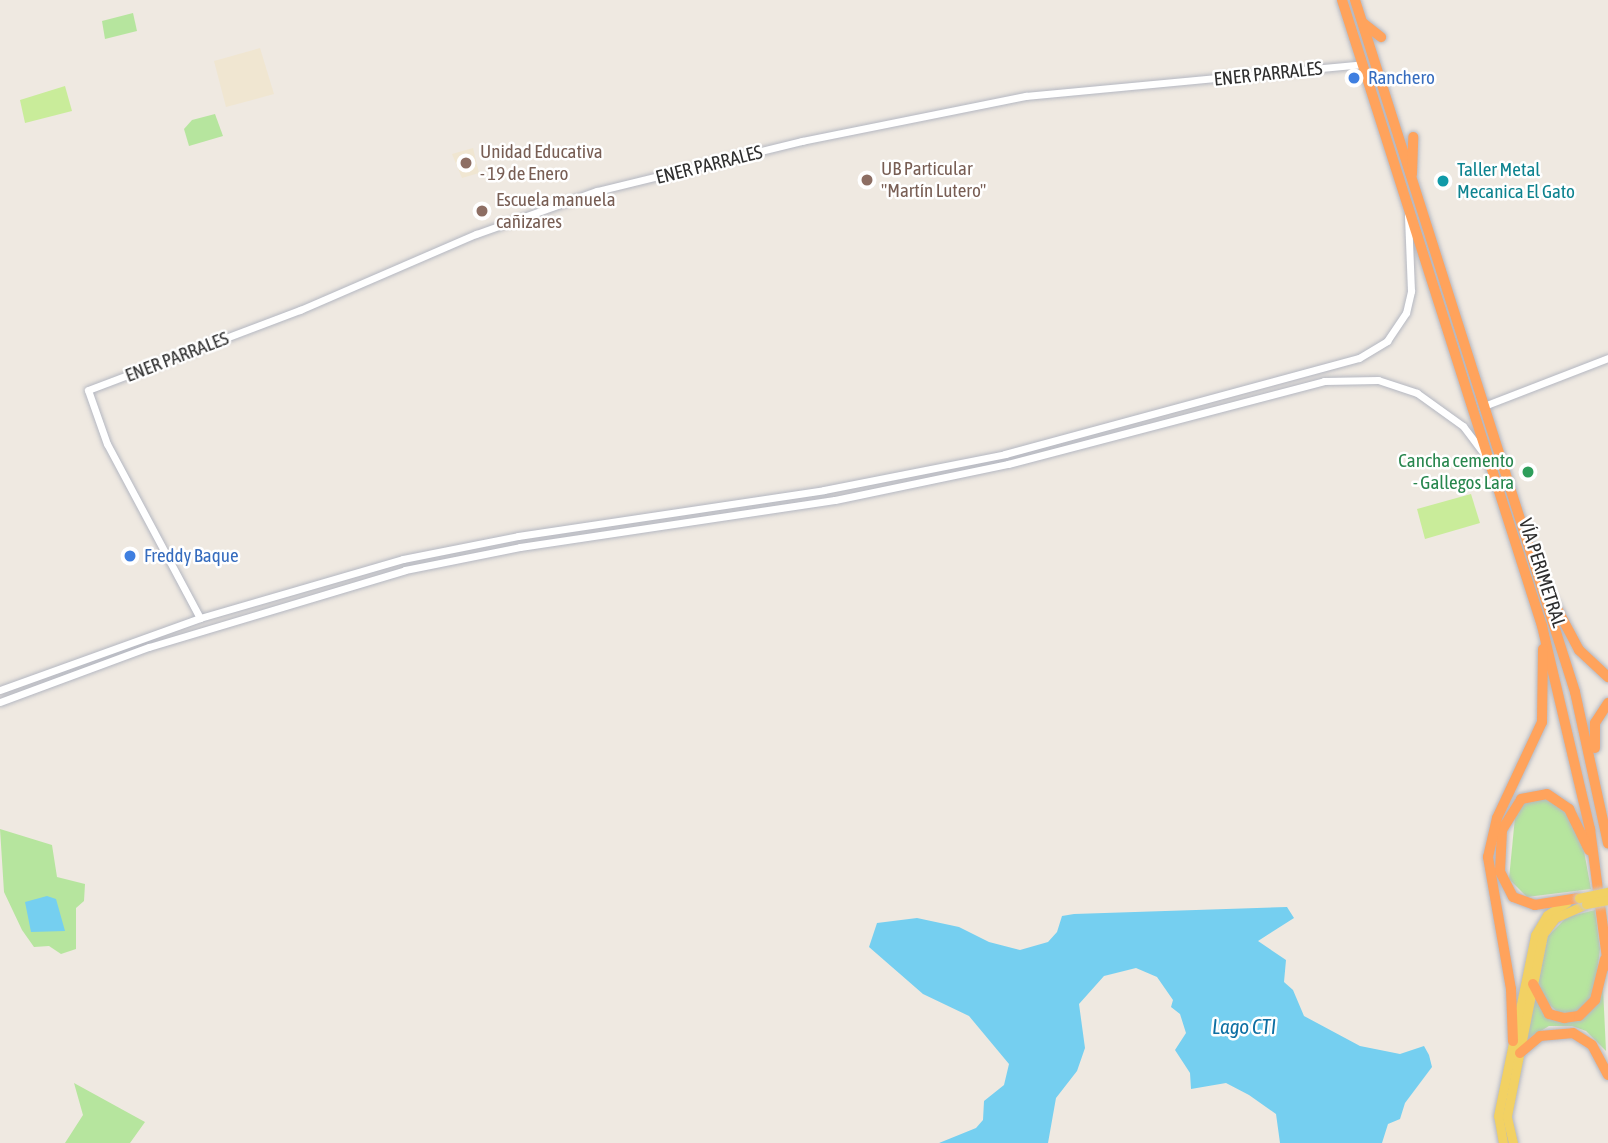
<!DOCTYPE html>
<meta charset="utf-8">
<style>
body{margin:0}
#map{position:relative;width:1608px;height:1143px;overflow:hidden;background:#efe9e1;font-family:"Asap Condensed",sans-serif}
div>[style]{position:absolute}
.education>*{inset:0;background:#f0e6d1}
.green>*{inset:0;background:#b6e59e}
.pitch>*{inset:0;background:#c9ec9a}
.water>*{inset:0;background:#75cff0}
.roads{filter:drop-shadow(0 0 2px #b4b7c1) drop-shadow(0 0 2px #b4b7c1)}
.minor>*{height:7px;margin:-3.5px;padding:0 3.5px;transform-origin:3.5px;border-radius:3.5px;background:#fff}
.major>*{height:9px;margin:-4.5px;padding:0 4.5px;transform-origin:4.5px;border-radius:4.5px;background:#f2d163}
.highway>*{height:10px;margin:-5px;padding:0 5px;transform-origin:5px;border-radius:5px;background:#ffa35c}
.bridges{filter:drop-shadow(0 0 2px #c9c9c9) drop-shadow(0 0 2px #c9c9c9)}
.major-bridge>*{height:9px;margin:-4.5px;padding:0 4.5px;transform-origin:4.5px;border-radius:4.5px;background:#f2d163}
.dots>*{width:19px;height:19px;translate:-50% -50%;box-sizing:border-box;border:4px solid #fff;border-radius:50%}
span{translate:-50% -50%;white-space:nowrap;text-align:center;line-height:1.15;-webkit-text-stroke:5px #fff;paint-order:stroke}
.street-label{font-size:19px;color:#2e2e2e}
.shop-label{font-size:19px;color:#366cbe}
.left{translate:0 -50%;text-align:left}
.education-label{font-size:19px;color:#785e54}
.culture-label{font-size:19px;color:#0d838f}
.leisure-label{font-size:19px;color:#27864d}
.right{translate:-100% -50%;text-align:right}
.water-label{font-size:21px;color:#0d6fa3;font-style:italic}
</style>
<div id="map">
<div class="education">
<div style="clip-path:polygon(260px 48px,274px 94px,226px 107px,214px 61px)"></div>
<div style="clip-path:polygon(473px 148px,479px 173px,462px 178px,452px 154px)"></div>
</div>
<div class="green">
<div style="clip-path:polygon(133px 13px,137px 31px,105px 39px,102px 21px)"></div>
<div style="clip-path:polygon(215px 114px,223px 136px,189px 146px,184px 129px,192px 120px)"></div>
<div style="clip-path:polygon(1541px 796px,1561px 803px,1583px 846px,1591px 889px,1527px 897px,1509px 879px,1515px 817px,1527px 797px)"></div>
<div style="clip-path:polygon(0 829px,52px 845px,57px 877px,85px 884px,84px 901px,76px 908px,76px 949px,61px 954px,49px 946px,34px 947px,22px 930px,4px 892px)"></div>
<div style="clip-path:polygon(1595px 910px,1600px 949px,1594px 996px,1580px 1012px,1559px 1013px,1546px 1002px,1538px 985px,1548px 936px,1567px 917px)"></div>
<div style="clip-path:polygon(1603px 988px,1606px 1051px,1586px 1031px,1572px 1026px,1549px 1026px,1526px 1040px,1532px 997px,1549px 1015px,1571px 1020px)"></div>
<div style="clip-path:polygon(74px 1083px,145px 1122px,130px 1143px,65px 1143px,83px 1115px)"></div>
</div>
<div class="pitch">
<div style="clip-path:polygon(65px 86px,72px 111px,25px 123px,20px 100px)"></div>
<div style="clip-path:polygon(1471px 494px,1480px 523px,1425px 539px,1417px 509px)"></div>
</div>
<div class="water">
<div style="clip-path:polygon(47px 896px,56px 899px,65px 931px,31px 932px,25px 902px)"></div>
<div style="clip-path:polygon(1287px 907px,1294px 918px,1258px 941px,1286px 960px,1284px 982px,1293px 990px,1304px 1016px,1360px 1046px,1400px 1054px,1424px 1046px,1429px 1055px,1432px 1067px,1405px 1103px,1400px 1119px,1388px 1124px,1382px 1143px,1280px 1143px,1276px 1114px,1249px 1095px,1226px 1083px,1191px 1089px,1190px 1073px,1175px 1050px,1186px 1033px,1180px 1014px,1171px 1007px,1173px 1000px,1157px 977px,1136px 968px,1104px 976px,1079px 1004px,1085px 1048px,1077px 1071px,1056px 1098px,1048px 1143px,939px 1143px,976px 1128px,983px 1120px,984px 1101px,1004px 1085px,1009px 1064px,969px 1016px,923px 994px,869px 947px,877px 923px,917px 918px,959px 927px,989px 942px,1020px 950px,1048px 942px,1057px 932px,1062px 916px,1074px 914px)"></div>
</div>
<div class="roads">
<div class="minor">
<div style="left:1484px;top:406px;width:133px;rotate:-21.2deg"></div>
<div style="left:200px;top:618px;width:197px;rotate:-118.1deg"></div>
<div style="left:107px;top:444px;width:57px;rotate:-109.4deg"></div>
<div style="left:88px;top:390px;width:227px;rotate:-20.7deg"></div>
<div style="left:300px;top:310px;width:192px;rotate:-23.4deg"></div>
<div style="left:476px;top:234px;width:128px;rotate:-19.6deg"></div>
<div style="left:597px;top:191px;width:211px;rotate:-13.7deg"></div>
<div style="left:802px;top:141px;width:228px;rotate:-11.4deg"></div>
<div style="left:1026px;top:96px;width:338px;rotate:-5.4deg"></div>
<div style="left:0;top:690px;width:213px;rotate:-19.8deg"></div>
<div style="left:200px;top:618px;width:211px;rotate:-16.2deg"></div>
<div style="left:403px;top:559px;width:117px;rotate:-11.3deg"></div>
<div style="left:518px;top:536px;width:309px;rotate:-8.5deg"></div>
<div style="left:824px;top:490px;width:185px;rotate:-11.2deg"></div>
<div style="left:1005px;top:454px;width:367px;rotate:-15.2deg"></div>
<div style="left:1359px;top:358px;width:33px;rotate:-31deg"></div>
<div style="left:1387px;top:341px;width:34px;rotate:-56deg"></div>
<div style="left:1406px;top:313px;width:23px;rotate:-77deg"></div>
<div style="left:1411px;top:291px;width:75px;rotate:-92.3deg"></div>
<div style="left:0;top:702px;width:159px;rotate:-20.3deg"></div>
<div style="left:149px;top:647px;width:267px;rotate:-16.7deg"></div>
<div style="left:405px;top:570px;width:117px;rotate:-11.3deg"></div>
<div style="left:520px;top:547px;width:318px;rotate:-8.5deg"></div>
<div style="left:835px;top:500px;width:177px;rotate:-11.8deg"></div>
<div style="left:1008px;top:464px;width:327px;rotate:-14.7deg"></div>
<div style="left:1324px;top:381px;width:54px;rotate:-1.1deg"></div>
<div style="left:1378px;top:380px;width:41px;rotate:18.4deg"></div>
<div style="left:1417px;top:393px;width:57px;rotate:35.7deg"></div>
<div style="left:1463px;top:426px;width:35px;rotate:53deg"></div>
</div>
<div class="major">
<div style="left:1503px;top:1143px;width:27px;rotate:-100deg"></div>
<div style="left:1498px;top:1116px;width:185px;rotate:-78.4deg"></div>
<div style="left:1535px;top:935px;width:23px;rotate:-59deg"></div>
<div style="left:1547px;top:915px;width:24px;rotate:-33deg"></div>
<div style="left:1513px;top:1143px;width:28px;rotate:-103deg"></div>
<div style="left:1507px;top:1116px;width:186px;rotate:-78.8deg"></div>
<div style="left:1543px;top:934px;width:20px;rotate:-53deg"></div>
<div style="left:1555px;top:918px;width:34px;rotate:-24deg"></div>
</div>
<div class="highway">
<div style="left:1342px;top:0;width:657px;rotate:72.28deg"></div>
<div style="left:1542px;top:626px;width:209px;rotate:76.7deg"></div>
<div style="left:1590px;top:829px;width:138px;rotate:82.5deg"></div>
<div style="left:1355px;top:0;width:726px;rotate:72.36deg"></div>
<div style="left:1575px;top:692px;width:155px;rotate:77.7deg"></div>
<div style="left:1363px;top:23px;width:23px;rotate:38deg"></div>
<div style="left:1412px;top:174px;width:37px;rotate:-88deg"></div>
<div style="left:1553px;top:601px;width:55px;rotate:62deg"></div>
<div style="left:1579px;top:650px;width:40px;rotate:43deg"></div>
<div style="left:1595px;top:748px;width:25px;rotate:-90deg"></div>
<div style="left:1595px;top:723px;width:24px;rotate:-57deg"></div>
<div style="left:1579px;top:898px;width:45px;rotate:171deg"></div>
<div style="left:1535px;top:905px;width:23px;rotate:-160deg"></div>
<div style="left:1513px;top:897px;width:29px;rotate:-117deg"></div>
<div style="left:1500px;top:871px;width:41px;rotate:-87.2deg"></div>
<div style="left:1502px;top:830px;width:36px;rotate:-58deg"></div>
<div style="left:1521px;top:799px;width:26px;rotate:-11deg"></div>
<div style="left:1547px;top:794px;width:27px;rotate:34deg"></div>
<div style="left:1569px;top:809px;width:46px;rotate:64deg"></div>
<div style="left:1533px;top:984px;width:34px;rotate:62deg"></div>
<div style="left:1549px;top:1014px;width:16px;rotate:15deg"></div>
<div style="left:1564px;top:1018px;width:15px;rotate:-8deg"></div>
<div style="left:1579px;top:1016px;width:23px;rotate:-45deg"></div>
<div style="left:1595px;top:1000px;width:42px;rotate:-76.3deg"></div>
<div style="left:1513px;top:1041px;width:52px;rotate:-92.2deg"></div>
<div style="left:1511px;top:989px;width:134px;rotate:-99.9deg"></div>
<div style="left:1488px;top:857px;width:40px;rotate:-77deg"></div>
<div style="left:1497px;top:818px;width:106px;rotate:-64.9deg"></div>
<div style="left:1542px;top:722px;width:73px;rotate:-89.2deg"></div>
<div style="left:1520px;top:1053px;width:26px;rotate:-40deg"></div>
<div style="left:1540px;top:1036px;width:33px;rotate:-5deg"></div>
<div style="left:1573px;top:1033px;width:22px;rotate:32deg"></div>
<div style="left:1592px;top:1045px;width:34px;rotate:62deg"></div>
</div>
</div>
<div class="bridges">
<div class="major-bridge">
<div style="left:1579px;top:898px;width:30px;rotate:-12deg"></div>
<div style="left:1586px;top:904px;width:22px;rotate:-10deg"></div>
</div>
</div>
<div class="dots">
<div style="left:1354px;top:78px;background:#3f7fe0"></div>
<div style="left:466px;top:163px;background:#8d6e63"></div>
<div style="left:867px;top:180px;background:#8d6e63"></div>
<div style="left:1443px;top:181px;background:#0f9aa8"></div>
<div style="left:482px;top:211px;background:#8d6e63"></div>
<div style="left:1528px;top:472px;background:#2e9e5b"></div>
<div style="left:130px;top:556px;background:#3f7fe0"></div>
</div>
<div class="street-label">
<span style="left:1268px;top:74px;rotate:-6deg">ENER PARRALES</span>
<span style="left:709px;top:165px;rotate:-14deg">ENER PARRALES</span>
<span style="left:177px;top:357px;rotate:-21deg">ENER PARRALES</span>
<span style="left:1542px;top:573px;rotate:72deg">VÍA PERIMETRAL</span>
</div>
<div class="shop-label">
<span class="left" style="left:1368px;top:78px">Ranchero</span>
<span class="left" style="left:144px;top:556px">Freddy Baque</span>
</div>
<div class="education-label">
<span class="left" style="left:480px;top:163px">Unidad Educativa<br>- 19 de Enero</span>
<span class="left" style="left:881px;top:180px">UB Particular<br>"Martín Lutero"</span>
<span class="left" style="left:496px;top:211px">Escuela manuela<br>cañizares</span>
</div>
<div class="culture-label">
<span class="left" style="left:1457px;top:181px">Taller Metal<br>Mecanica El Gato</span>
</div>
<div class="leisure-label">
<span class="right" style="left:1514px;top:472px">Cancha cemento<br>- Gallegos Lara</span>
</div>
<div class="water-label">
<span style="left:1244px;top:1026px">Lago CTI</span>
</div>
</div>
